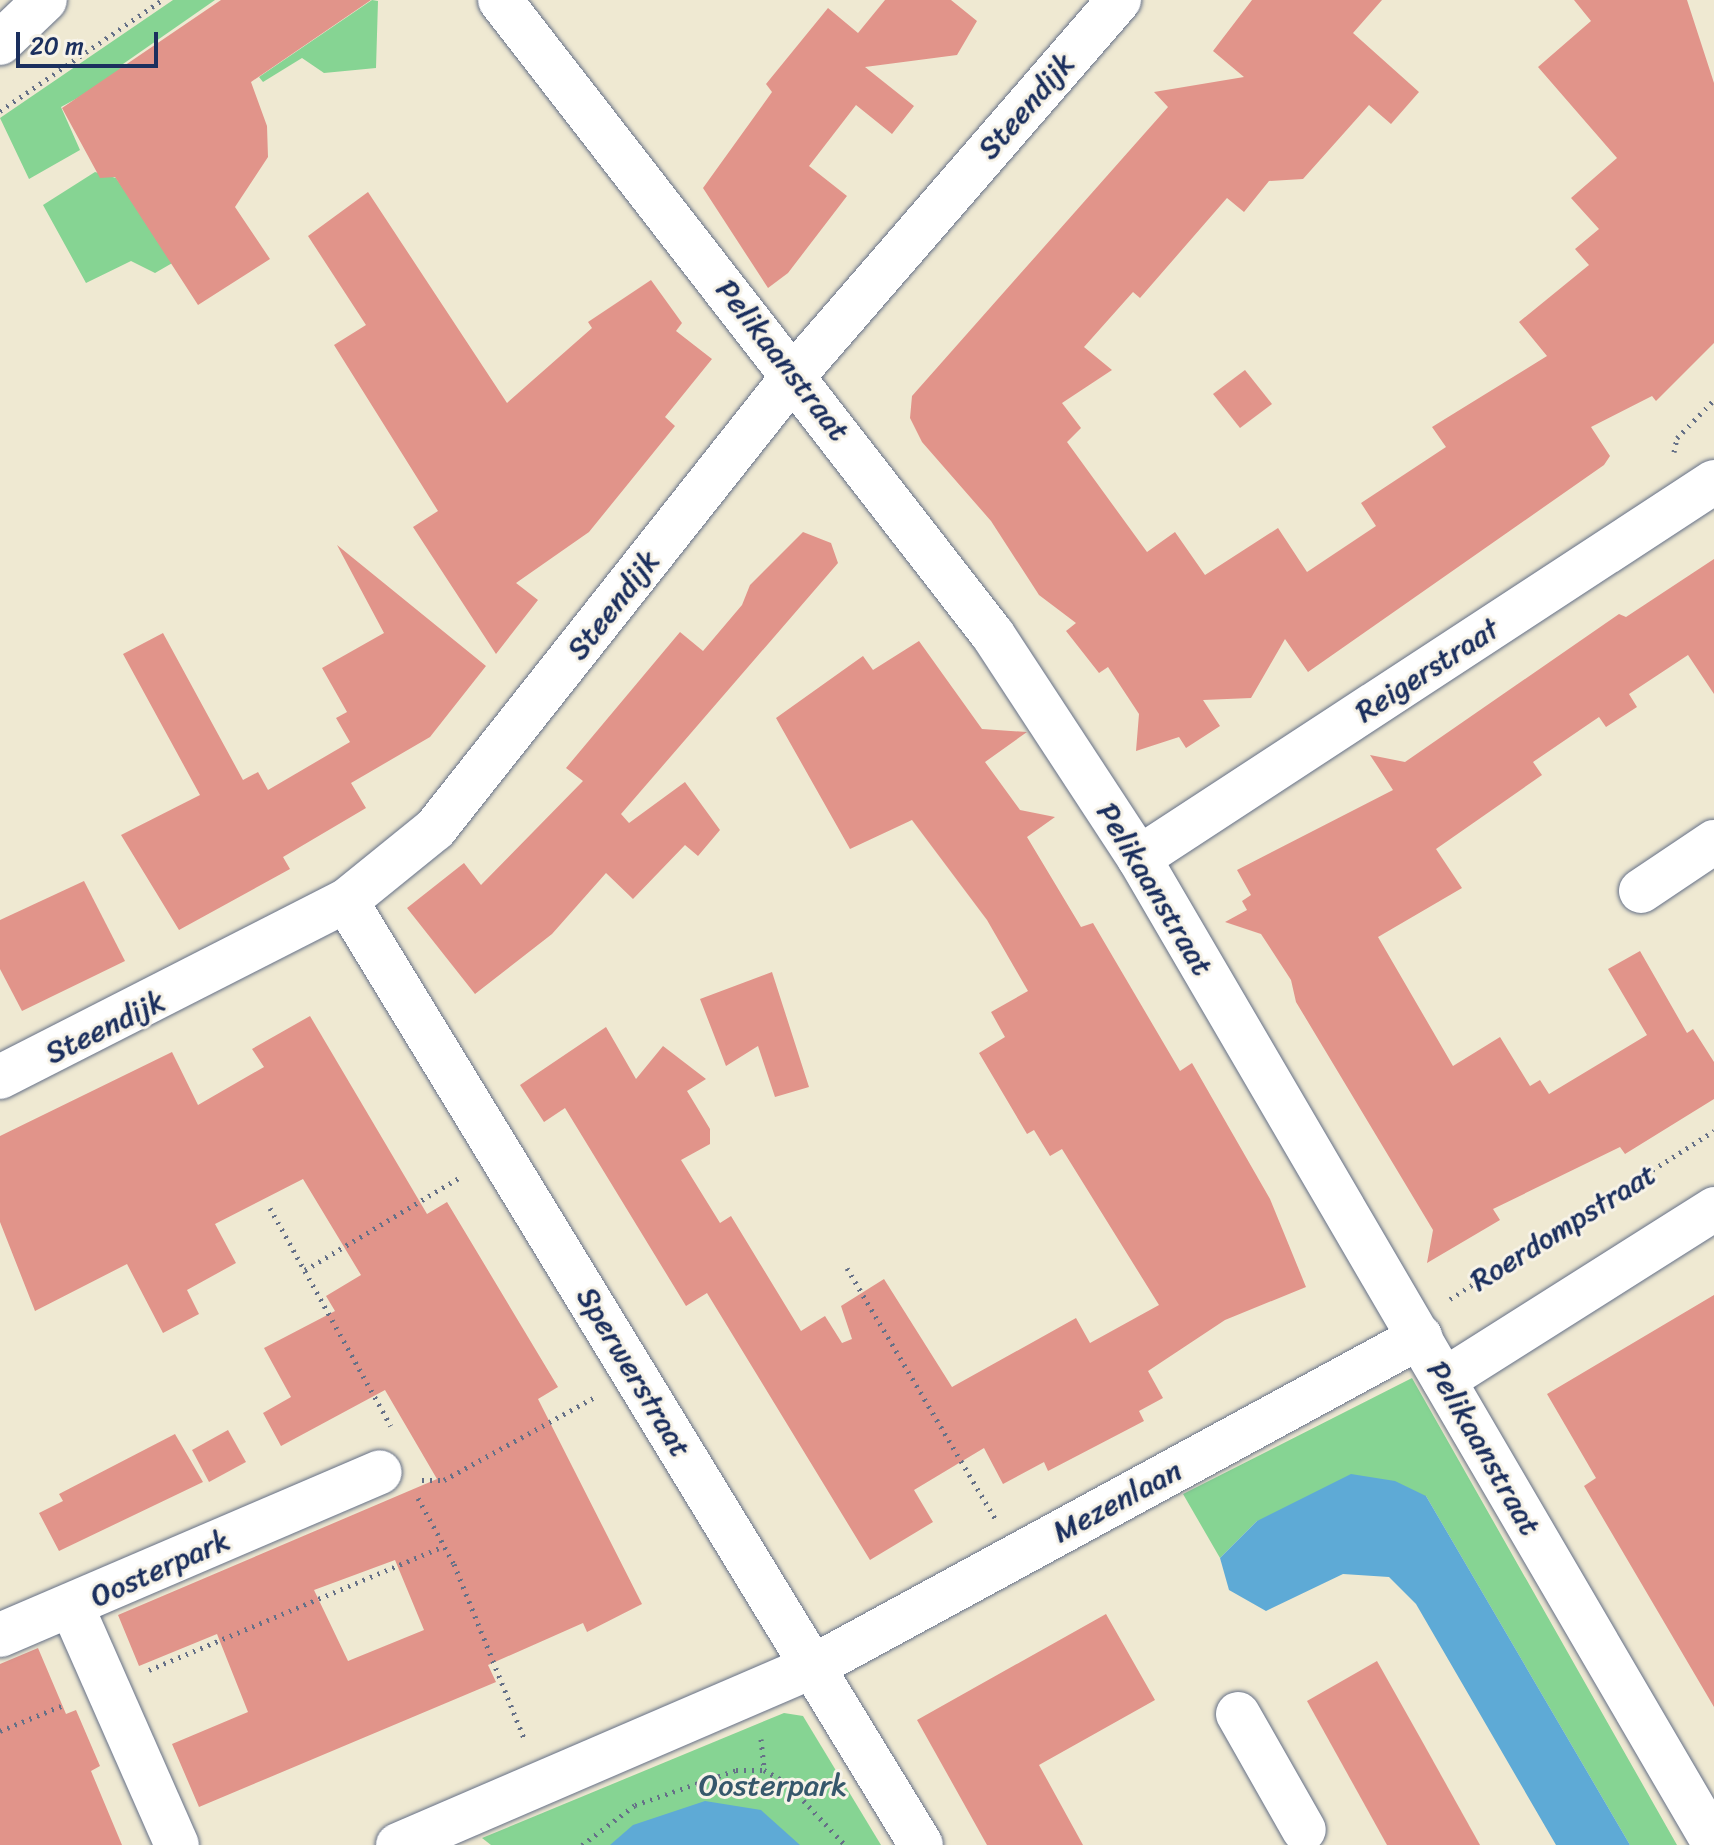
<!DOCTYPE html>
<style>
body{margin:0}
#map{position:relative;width:1714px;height:1845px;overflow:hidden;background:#efe9d2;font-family:Sriracha,sans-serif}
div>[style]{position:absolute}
.green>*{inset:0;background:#86d493}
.water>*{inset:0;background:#5eaad6}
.building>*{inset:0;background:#e1948a}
.path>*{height:5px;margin-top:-2.5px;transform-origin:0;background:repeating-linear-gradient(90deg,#657087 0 2px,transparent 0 8px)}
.roads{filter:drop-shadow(0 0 2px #657087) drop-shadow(0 0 2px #657087)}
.minor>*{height:44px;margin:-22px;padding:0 22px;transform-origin:22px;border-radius:22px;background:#fff}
span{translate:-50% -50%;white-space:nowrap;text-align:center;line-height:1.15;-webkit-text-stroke:6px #f7f3e8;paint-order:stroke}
.street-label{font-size:30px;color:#1b2f5e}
.park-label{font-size:30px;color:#36586b}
.scale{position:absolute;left:16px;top:32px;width:142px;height:36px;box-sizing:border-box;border:4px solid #1b2f5e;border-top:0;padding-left:10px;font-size:24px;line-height:28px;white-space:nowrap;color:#1b2f5e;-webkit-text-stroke:6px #f7f3e8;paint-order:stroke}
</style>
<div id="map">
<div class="green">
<div style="clip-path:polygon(173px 0,215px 0,123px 64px,127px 71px,61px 107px,80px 150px,29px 179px,0 118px)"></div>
<div style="clip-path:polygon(372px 0,378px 1px,376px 68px,324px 73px,302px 58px,263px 82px,259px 77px)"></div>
<div style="clip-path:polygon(95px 172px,116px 178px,174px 262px,155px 273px,131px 261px,86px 283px,43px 205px)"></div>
<div style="clip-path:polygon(1412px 1378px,1677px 1845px,1630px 1845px,1426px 1496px,1257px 1521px,1220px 1558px,1183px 1494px)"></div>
<div style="clip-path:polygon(784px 1713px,803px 1716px,881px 1845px,491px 1845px,482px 1838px)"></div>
</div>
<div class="water">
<div style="clip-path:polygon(1351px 1474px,1395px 1481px,1426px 1496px,1630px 1845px,1556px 1845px,1416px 1604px,1389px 1577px,1343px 1574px,1266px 1611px,1229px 1590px,1220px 1558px,1257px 1521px)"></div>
<div style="clip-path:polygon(705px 1801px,761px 1810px,800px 1845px,610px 1845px,633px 1825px)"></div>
</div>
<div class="building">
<div style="clip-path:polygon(221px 0,371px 0,251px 82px,267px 126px,268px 157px,235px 207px,270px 259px,198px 305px,115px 177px,100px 178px,62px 108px)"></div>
<div style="clip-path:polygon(885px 0,951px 0,977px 21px,957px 55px,865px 67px,914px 106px,892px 134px,856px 105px,809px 166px,847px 196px,788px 273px,768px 288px,703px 188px,772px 92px,766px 84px,828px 8px,858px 33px)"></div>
<div style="clip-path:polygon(1252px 0,1382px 0,1353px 33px,1419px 92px,1391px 124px,1369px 105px,1303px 179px,1269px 181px,1244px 212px,1227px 198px,1140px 298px,1133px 292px,1084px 347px,1112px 370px,1062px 403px,1081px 428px,1067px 442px,1147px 552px,1175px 532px,1205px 575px,1278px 528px,1307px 572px,1376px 526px,1361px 503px,1446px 447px,1432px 427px,1547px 356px,1519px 322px,1589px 265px,1575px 249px,1599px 229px,1571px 198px,1617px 158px,1538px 67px,1591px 21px,1574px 0,1687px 0,1714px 83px,1714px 343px,1656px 401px,1652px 396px,1591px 427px,1610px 456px,1604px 465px,1308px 672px,1285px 639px,1251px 698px,1203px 700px,1220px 726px,1186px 748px,1179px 737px,1136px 751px,1139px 714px,1108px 667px,1099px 673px,1066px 631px,1076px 623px,1039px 595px,991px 521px,922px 442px,910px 418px,912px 396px,1168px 107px,1154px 92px,1244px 77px,1213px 51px)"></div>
<div style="clip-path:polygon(368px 192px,507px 403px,592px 328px,588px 322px,651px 280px,682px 323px,676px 331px,712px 359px,665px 417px,675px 426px,589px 532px,516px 583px,538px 600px,496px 654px,413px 527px,438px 511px,334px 345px,366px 325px,308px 236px)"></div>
<div style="clip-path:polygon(1245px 370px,1272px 404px,1240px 428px,1213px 394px)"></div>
<div style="clip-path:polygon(803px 532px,831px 543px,838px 563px,621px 814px,629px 823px,685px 782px,720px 830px,698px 856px,685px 845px,633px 899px,606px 873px,552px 934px,475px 994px,407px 908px,464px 863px,481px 885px,583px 781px,566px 768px,680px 632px,703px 651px,742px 605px,750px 585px)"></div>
<div style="clip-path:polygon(337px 545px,486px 666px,430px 737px,351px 783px,366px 808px,283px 857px,290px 869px,179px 930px,121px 835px,200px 795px,123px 654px,163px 633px,243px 780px,258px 772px,268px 790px,350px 742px,336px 718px,347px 712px,322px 668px,384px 633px)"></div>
<div style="clip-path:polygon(1714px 559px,1714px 694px,1688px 655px,1629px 694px,1637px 707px,1606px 727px,1599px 717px,1533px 762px,1542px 775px,1436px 849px,1462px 888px,1378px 937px,1453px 1066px,1500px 1037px,1530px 1086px,1540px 1080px,1549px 1094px,1647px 1035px,1608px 969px,1640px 951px,1687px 1033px,1693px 1029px,1714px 1062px,1714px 1099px,1625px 1154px,1620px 1147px,1493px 1209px,1500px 1220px,1427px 1263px,1433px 1230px,1296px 1002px,1291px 980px,1261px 934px,1225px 922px,1247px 910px,1242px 901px,1251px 895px,1237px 870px,1393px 790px,1370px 755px,1405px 762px,1619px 614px,1626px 617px)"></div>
<div style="clip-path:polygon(919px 641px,982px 729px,1027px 732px,985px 762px,1020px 810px,1055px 817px,1027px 837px,1081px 927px,1093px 923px,1180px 1071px,1192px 1063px,1270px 1199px,1306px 1287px,1225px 1320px,1148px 1371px,1163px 1398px,1139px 1411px,1144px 1421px,1048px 1471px,1044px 1462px,1003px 1484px,984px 1448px,914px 1490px,933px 1522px,870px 1560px,707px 1293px,686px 1306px,565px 1108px,544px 1122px,520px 1085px,606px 1027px,636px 1079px,663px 1046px,706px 1079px,687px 1091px,710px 1129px,710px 1144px,681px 1160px,720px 1223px,731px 1216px,801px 1331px,825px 1316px,842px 1343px,852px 1339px,841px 1306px,884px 1279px,952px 1387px,1076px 1318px,1090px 1343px,1159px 1305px,1062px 1149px,1050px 1156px,1034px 1130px,1027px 1134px,979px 1053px,1005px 1037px,991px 1012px,1028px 991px,987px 920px,912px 820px,850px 849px,776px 718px,863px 656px,873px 670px)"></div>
<div style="clip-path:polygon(84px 881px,125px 961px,22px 1011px,0 969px,0 920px)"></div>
<div style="clip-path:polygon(772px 972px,809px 1087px,775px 1097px,758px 1046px,726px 1066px,700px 999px)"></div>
<div style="clip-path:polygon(evenodd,310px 1016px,427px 1214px,447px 1202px,558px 1387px,538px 1399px,642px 1604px,587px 1632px,583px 1623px,488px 1665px,496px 1682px,199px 1807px,172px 1744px,248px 1712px,217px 1634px,139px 1666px,118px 1615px,437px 1479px,385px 1390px,281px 1446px,263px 1413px,291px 1397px,264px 1348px,335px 1311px,326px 1296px,361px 1275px,303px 1179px,215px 1224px,236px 1263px,187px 1290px,199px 1314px,163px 1333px,127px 1264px,35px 1311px,0 1222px,0 1136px,172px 1052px,198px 1105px,264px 1067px,252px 1049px,310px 1016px,395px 1560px,424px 1630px,348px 1661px,314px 1590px,395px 1560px)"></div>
<div style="clip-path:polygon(1714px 1295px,1714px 1707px,1584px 1486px,1596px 1478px,1547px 1394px)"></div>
<div style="clip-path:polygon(228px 1430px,246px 1462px,209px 1482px,192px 1450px)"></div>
<div style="clip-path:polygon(175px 1434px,203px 1482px,59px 1551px,39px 1513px,63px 1501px,59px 1494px)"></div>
<div style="clip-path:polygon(1106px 1614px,1155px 1700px,1039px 1765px,1083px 1845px,987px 1845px,917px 1720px)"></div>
<div style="clip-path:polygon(38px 1648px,66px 1714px,76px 1710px,100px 1766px,91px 1771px,122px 1845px,0 1845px,0 1664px)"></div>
<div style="clip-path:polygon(1377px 1661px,1422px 1741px,1480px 1845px,1387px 1845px,1307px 1701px)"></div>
</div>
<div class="path">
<div style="left:0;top:111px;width:196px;rotate:-34.4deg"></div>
<div style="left:1674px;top:452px;width:14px;rotate:-78deg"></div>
<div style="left:1677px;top:438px;width:53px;rotate:-45.8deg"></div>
<div style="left:270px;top:1208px;width:249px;rotate:61deg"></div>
<div style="left:847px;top:1268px;width:291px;rotate:59.4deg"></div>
<div style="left:305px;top:1270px;width:183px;rotate:-30.9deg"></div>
<div style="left:1450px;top:1299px;width:313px;rotate:-32.5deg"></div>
<div style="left:422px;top:1480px;width:22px"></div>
<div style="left:444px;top:1480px;width:172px;rotate:-28.8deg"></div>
<div style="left:418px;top:1498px;width:75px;rotate:61.4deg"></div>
<div style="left:454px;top:1564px;width:191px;rotate:68.1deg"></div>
<div style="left:149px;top:1670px;width:315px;rotate:-22.8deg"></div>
<div style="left:0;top:1731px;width:71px;rotate:-22.2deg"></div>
<div style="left:761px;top:1739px;width:31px;rotate:84deg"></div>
<div style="left:582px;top:1845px;width:66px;rotate:-37deg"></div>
<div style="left:635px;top:1805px;width:107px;rotate:-19.1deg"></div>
<div style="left:736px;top:1770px;width:28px"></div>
<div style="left:764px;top:1770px;width:26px;rotate:29deg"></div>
<div style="left:787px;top:1783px;width:85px;rotate:46.9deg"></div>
</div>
<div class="roads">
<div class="minor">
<div style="left:500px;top:0;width:804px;rotate:52.18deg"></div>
<div style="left:993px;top:635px;width:267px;rotate:56.8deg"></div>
<div style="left:1139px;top:858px;width:1141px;rotate:59.73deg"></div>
<div style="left:0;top:43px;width:62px;rotate:-43.7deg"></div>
<div style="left:1139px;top:858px;width:687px;rotate:-33.18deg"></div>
<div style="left:1641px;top:891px;width:88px;rotate:-33.9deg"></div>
<div style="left:346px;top:901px;width:1105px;rotate:58.65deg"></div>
<div style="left:0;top:1077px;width:388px;rotate:-27deg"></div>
<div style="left:346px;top:901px;width:114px;rotate:-39deg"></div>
<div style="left:435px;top:829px;width:580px;rotate:-51.65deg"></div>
<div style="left:795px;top:374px;width:495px;rotate:-49.1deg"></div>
<div style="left:1444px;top:1380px;width:320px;rotate:-32.3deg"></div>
<div style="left:72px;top:1607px;width:260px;rotate:66.2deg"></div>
<div style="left:0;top:1635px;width:413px;rotate:-23.2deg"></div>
<div style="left:1238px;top:1714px;width:133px;rotate:60.4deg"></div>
<div style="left:398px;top:1845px;width:453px;rotate:-23.3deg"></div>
<div style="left:814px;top:1666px;width:690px;rotate:-28.5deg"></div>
</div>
</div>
<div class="street-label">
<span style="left:1026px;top:106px;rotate:-49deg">Steendijk</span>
<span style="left:783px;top:360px;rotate:52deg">Pelikaanstraat</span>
<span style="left:613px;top:605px;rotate:-52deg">Steendijk</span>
<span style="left:1427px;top:670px;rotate:-33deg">Reigerstraat</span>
<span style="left:1155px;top:889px;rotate:59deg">Pelikaanstraat</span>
<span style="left:105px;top:1027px;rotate:-26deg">Steendijk</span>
<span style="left:1563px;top:1227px;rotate:-32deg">Roerdompstraat</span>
<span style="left:634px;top:1372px;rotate:59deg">Sperwerstraat</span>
<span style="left:1484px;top:1448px;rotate:60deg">Pelikaanstraat</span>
<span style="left:1117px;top:1501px;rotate:-28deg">Mezenlaan</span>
<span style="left:160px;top:1568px;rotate:-24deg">Oosterpark</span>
</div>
<div class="park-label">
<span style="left:773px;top:1785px">Oosterpark</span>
</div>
<div class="scale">20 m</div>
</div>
